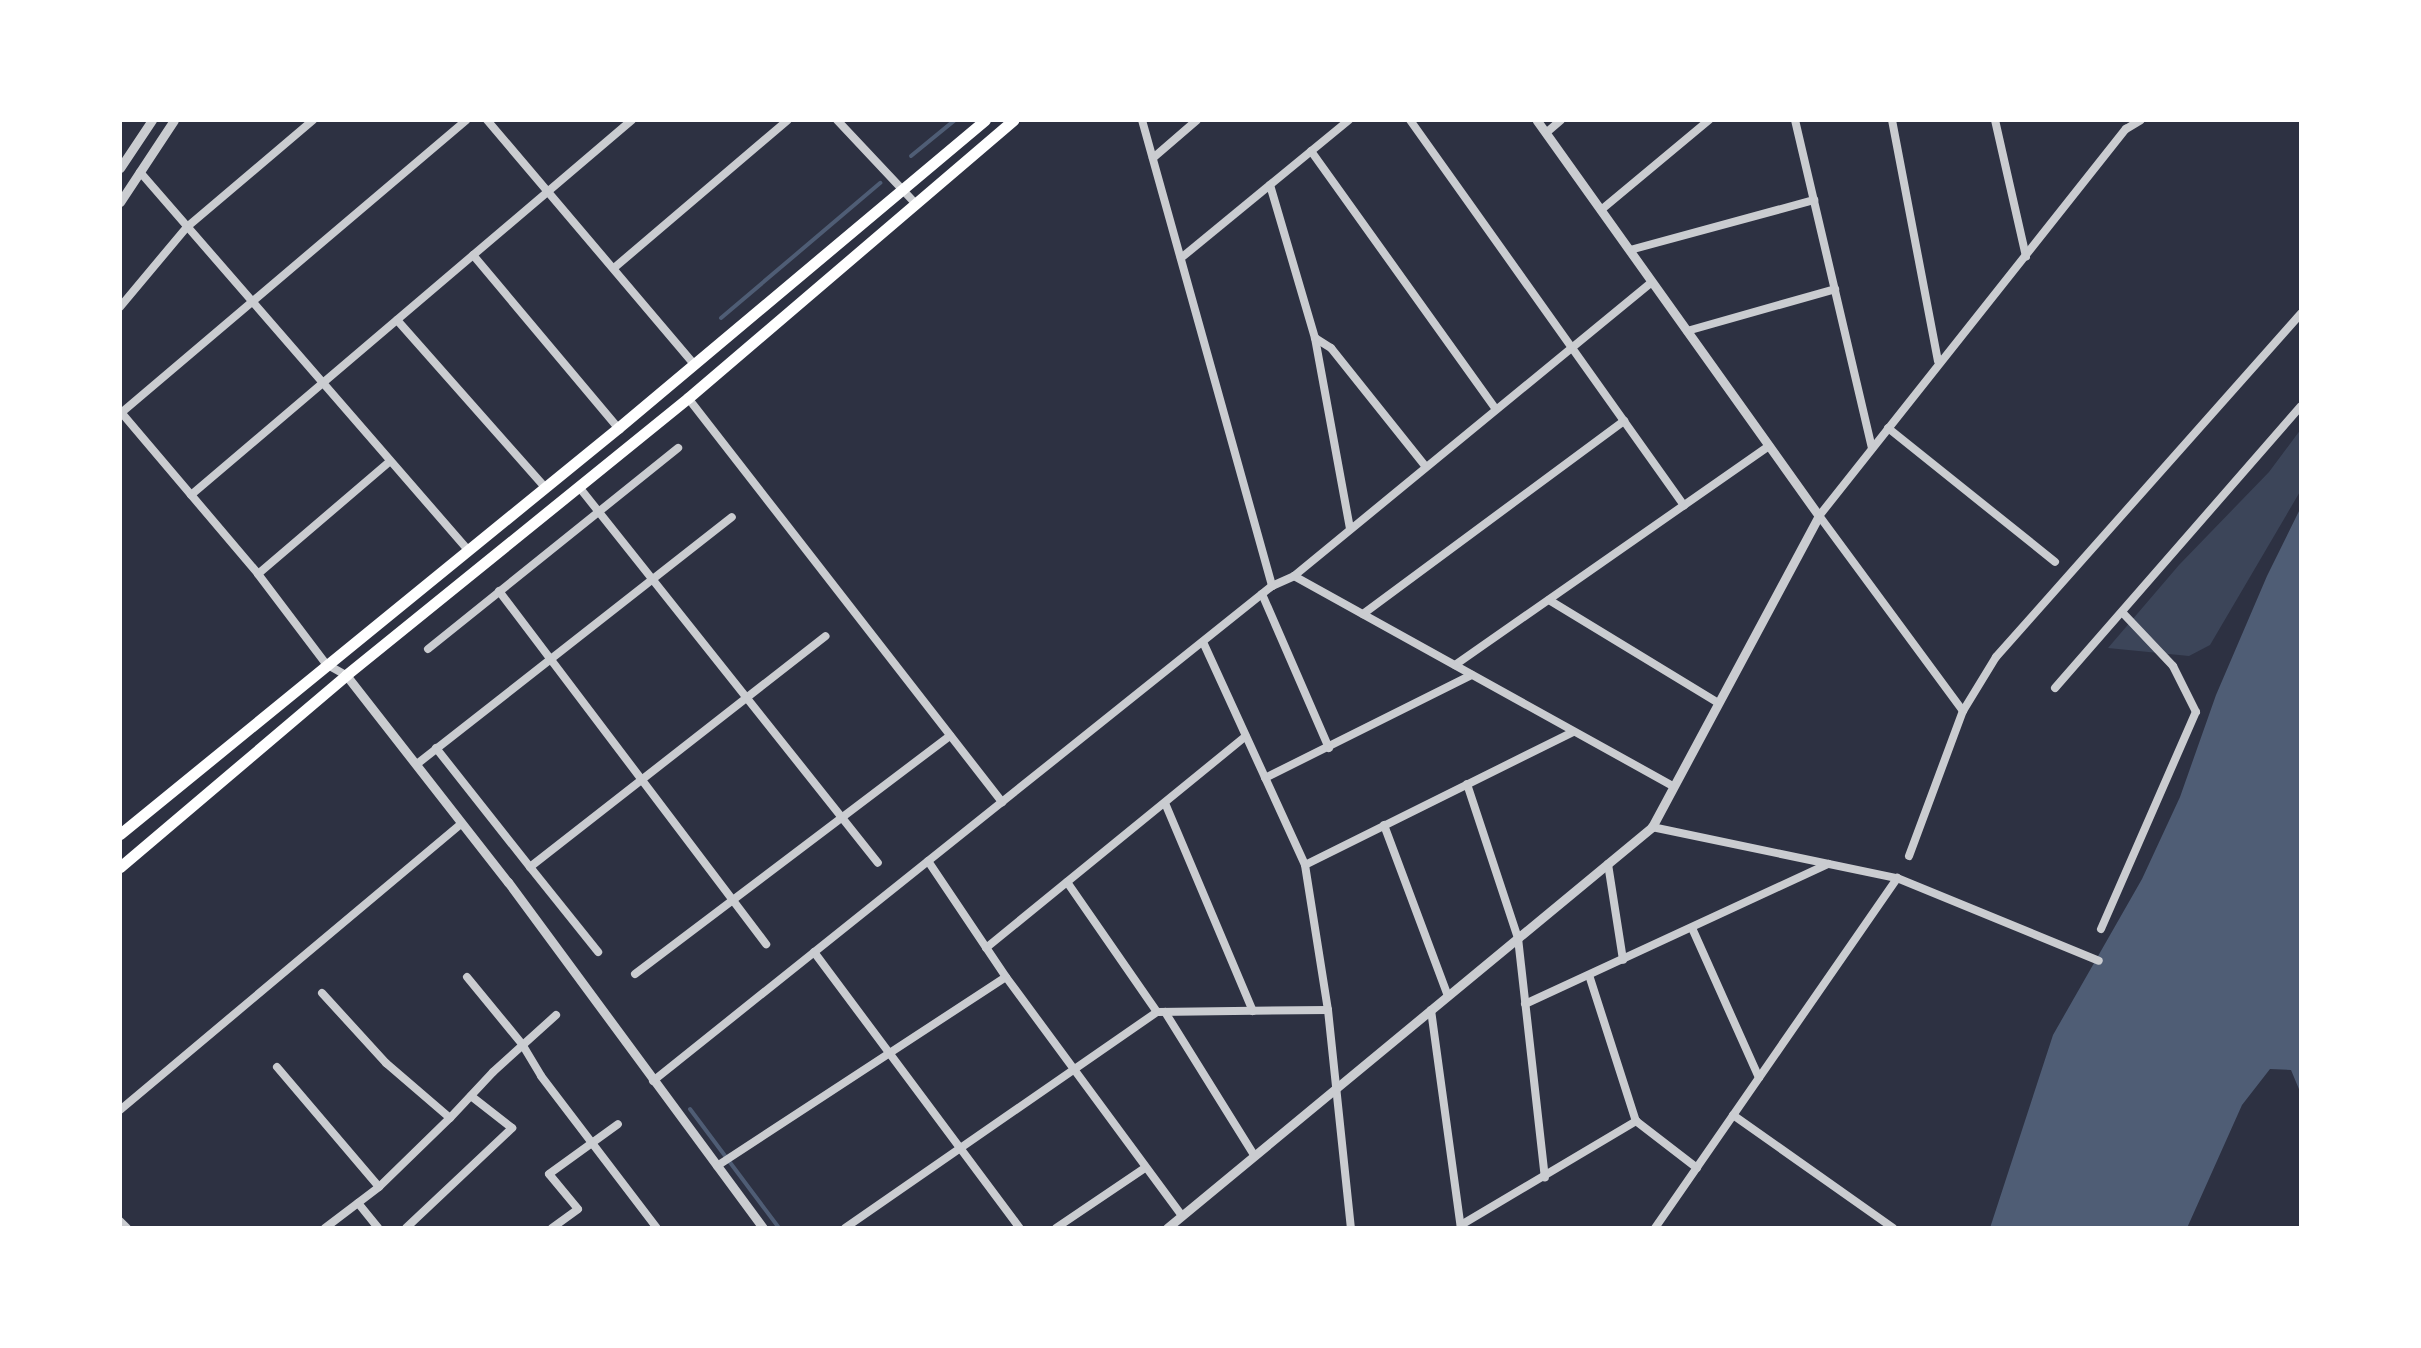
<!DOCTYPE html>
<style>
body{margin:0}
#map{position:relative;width:2421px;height:1348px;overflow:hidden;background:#2d3142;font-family:"PT Sans",sans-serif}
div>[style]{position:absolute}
.green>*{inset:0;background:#3c4559}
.water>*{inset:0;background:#4f5d75}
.stream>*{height:4px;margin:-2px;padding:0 2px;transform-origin:2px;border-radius:2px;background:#4f5d75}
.minor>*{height:8px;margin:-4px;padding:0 4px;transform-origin:4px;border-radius:4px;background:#caccd0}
.tertiary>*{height:9px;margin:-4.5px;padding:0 4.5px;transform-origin:4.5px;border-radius:4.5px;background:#caccd0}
.trunk>*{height:11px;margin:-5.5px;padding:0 5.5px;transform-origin:5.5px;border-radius:5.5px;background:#fff}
span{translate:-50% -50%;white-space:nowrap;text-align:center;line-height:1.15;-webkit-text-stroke:8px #fff;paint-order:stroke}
.frame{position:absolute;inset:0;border:122px solid #fff;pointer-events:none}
</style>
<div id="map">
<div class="green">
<div style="clip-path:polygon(2301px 429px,2301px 490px,2210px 645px,2189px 656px,2108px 648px,2179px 565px,2269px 472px)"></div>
</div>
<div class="water">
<div style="clip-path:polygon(2301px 507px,2301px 1094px,2291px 1070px,2270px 1069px,2242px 1105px,2187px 1228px,1990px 1228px,2053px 1035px,2142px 879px,2180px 797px,2216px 695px,2267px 576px)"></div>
</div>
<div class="stream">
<div style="left:911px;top:156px;width:57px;rotate:-39.3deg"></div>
<div style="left:721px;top:318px;width:209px;rotate:-40.3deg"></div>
<div style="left:690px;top:1109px;width:149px;rotate:53.2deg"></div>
</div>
<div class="minor">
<div style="left:487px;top:120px;width:320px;rotate:49.7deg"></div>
<div style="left:837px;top:120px;width:115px;rotate:46.8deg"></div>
<div style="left:1142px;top:120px;width:484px;rotate:74.4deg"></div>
<div style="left:1410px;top:120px;width:473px;rotate:54.6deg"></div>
<div style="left:1795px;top:120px;width:337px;rotate:76.8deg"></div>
<div style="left:1892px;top:120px;width:245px;rotate:79.2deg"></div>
<div style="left:1995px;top:120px;width:140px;rotate:77.2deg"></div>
<div style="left:1546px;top:133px;width:20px;rotate:-41deg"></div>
<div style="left:1311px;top:151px;width:317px;rotate:54.4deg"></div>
<div style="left:1153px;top:158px;width:58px;rotate:-40.8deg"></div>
<div style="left:140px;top:172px;width:500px;rotate:49.05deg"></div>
<div style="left:1270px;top:185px;width:159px;rotate:73.6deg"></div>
<div style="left:1315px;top:338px;width:19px;rotate:32deg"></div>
<div style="left:1331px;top:348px;width:152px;rotate:51.4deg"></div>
<div style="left:1601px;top:210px;width:141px;rotate:-39.8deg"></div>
<div style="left:1630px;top:250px;width:191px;rotate:-15.2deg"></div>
<div style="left:473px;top:255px;width:226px;rotate:50deg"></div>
<div style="left:1181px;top:258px;width:217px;rotate:-39.4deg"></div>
<div style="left:614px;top:268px;width:228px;rotate:-40.4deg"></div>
<div style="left:120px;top:307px;width:104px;rotate:-50.1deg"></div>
<div style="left:187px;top:227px;width:165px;rotate:-40.3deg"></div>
<div style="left:397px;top:320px;width:223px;rotate:48.5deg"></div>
<div style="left:1687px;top:331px;width:154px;rotate:-15.8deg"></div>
<div style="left:1315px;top:338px;width:194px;rotate:79.6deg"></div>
<div style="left:688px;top:398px;width:512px;rotate:52.14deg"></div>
<div style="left:120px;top:411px;width:214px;rotate:49.7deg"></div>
<div style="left:258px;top:574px;width:113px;rotate:52.9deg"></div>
<div style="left:326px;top:664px;width:23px;rotate:29deg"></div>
<div style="left:121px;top:413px;width:453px;rotate:-40.3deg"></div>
<div style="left:1888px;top:428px;width:214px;rotate:38.7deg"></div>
<div style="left:579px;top:487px;width:480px;rotate:51.5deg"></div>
<div style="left:191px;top:495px;width:579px;rotate:-40.38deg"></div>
<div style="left:258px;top:574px;width:172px;rotate:-40.5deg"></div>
<div style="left:1294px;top:576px;width:433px;rotate:29deg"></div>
<div style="left:499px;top:591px;width:443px;rotate:52.9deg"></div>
<div style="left:1262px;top:594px;width:168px;rotate:66.5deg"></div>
<div style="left:1549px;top:600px;width:197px;rotate:31.3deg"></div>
<div style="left:1363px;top:614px;width:325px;rotate:-36.5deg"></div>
<div style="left:1203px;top:642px;width:245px;rotate:65.4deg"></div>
<div style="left:1305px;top:865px;width:147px;rotate:81deg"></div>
<div style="left:1328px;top:1010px;width:219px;rotate:84deg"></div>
<div style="left:428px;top:649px;width:321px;rotate:-38.8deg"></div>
<div style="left:1455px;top:665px;width:383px;rotate:-34.9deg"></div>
<div style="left:2055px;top:688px;width:374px;rotate:-48.9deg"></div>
<div style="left:1963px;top:711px;width:242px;rotate:-126.4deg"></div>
<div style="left:1819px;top:516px;width:494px;rotate:-51.6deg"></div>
<div style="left:2126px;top:129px;width:17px;rotate:-31deg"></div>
<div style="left:436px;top:748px;width:152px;rotate:51.7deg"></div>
<div style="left:530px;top:867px;width:375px;rotate:-38deg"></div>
<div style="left:417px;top:764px;width:400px;rotate:-38.1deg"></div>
<div style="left:1265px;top:778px;width:231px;rotate:-26.5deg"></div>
<div style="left:1467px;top:784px;width:162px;rotate:71.7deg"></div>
<div style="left:1518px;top:938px;width:241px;rotate:83.6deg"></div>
<div style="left:1165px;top:803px;width:226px;rotate:67.1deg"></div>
<div style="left:1384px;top:825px;width:183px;rotate:69.5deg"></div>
<div style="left:1652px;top:827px;width:250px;rotate:11.8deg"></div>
<div style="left:1897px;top:878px;width:218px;rotate:22.3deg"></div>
<div style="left:1909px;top:856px;width:155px;rotate:-69.6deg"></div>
<div style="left:1963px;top:711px;width:63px;rotate:-58.6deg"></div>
<div style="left:1996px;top:657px;width:460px;rotate:-48.4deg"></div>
<div style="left:928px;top:861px;width:140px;rotate:56.1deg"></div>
<div style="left:1006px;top:977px;width:297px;rotate:53.6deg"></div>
<div style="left:1608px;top:864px;width:97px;rotate:81.1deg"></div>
<div style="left:1305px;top:865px;width:299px;rotate:-26.4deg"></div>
<div style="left:530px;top:867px;width:109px;rotate:51.3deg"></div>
<div style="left:1067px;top:882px;width:158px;rotate:55.3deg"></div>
<div style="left:1692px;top:928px;width:164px;rotate:65.9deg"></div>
<div style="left:2101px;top:929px;width:237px;rotate:-66.4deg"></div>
<div style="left:2196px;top:712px;width:51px;rotate:-116.6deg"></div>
<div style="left:2173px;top:666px;width:74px;rotate:-133.4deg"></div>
<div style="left:986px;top:948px;width:335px;rotate:-39.2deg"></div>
<div style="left:814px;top:952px;width:344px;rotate:53.3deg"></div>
<div style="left:635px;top:974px;width:395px;rotate:-37.1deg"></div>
<div style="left:1589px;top:975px;width:153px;rotate:72.2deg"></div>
<div style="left:1636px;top:1121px;width:77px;rotate:37.6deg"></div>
<div style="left:467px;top:977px;width:87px;rotate:50.6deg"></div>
<div style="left:522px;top:1044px;width:37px;rotate:59deg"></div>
<div style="left:541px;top:1076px;width:191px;rotate:52.7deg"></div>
<div style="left:322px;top:993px;width:95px;rotate:47.6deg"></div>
<div style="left:386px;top:1063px;width:84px;rotate:40.7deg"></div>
<div style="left:450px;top:1118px;width:63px;rotate:-46.9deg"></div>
<div style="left:493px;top:1072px;width:85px;rotate:-42.1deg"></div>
<div style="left:1525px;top:1004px;width:334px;rotate:-24.8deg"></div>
<div style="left:1431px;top:1010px;width:220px;rotate:82.2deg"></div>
<div style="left:1165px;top:1012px;width:168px;rotate:58.1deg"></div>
<div style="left:277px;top:1067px;width:157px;rotate:49.6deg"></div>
<div style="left:653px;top:1081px;width:793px;rotate:-38.65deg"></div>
<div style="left:1272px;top:586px;width:24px;rotate:-24deg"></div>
<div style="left:1294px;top:576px;width:463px;rotate:-39.4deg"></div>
<div style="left:120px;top:1110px;width:445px;rotate:-40deg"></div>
<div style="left:1733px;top:1115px;width:196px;rotate:35.2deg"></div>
<div style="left:717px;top:1166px;width:345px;rotate:-33.2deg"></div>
<div style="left:358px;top:1203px;width:32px;rotate:51deg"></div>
<div style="left:120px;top:1221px;width:10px;rotate:45deg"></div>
<div style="left:1461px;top:1225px;width:204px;rotate:-30.7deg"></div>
<div style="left:325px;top:1228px;width:68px;rotate:-37.2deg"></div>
<div style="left:379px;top:1187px;width:99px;rotate:-44.2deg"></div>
<div style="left:406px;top:1228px;width:146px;rotate:-43.3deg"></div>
<div style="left:512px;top:1128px;width:52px;rotate:-142deg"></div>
<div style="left:552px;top:1228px;width:32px;rotate:-36deg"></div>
<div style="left:578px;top:1209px;width:45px;rotate:-129.6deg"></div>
<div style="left:549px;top:1174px;width:85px;rotate:-35.9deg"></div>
<div style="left:845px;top:1228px;width:379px;rotate:-34.7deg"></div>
<div style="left:1157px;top:1012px;width:171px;rotate:-0.7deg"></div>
<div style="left:1056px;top:1228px;width:107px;rotate:-34deg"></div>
<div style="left:1655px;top:1228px;width:426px;rotate:-55.3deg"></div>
</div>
<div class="tertiary">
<div style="left:120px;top:168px;width:58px;rotate:-56.3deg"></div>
<div style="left:120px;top:202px;width:98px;rotate:-56.6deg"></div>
<div style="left:346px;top:675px;width:263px;rotate:52deg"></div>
<div style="left:508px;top:882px;width:430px;rotate:53.6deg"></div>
<div style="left:1167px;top:1228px;width:629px;rotate:-39.58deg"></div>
<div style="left:1652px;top:827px;width:353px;rotate:-61.8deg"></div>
<div style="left:1819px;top:516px;width:486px;rotate:-125.5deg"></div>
</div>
<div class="trunk">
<div style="left:120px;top:834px;width:643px;rotate:-39.19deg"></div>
<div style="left:618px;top:428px;width:479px;rotate:-40deg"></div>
<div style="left:120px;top:867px;width:297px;rotate:-40.3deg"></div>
<div style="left:346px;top:675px;width:440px;rotate:-39deg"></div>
<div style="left:688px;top:398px;width:428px;rotate:-40.5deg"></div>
</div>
<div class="frame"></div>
</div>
